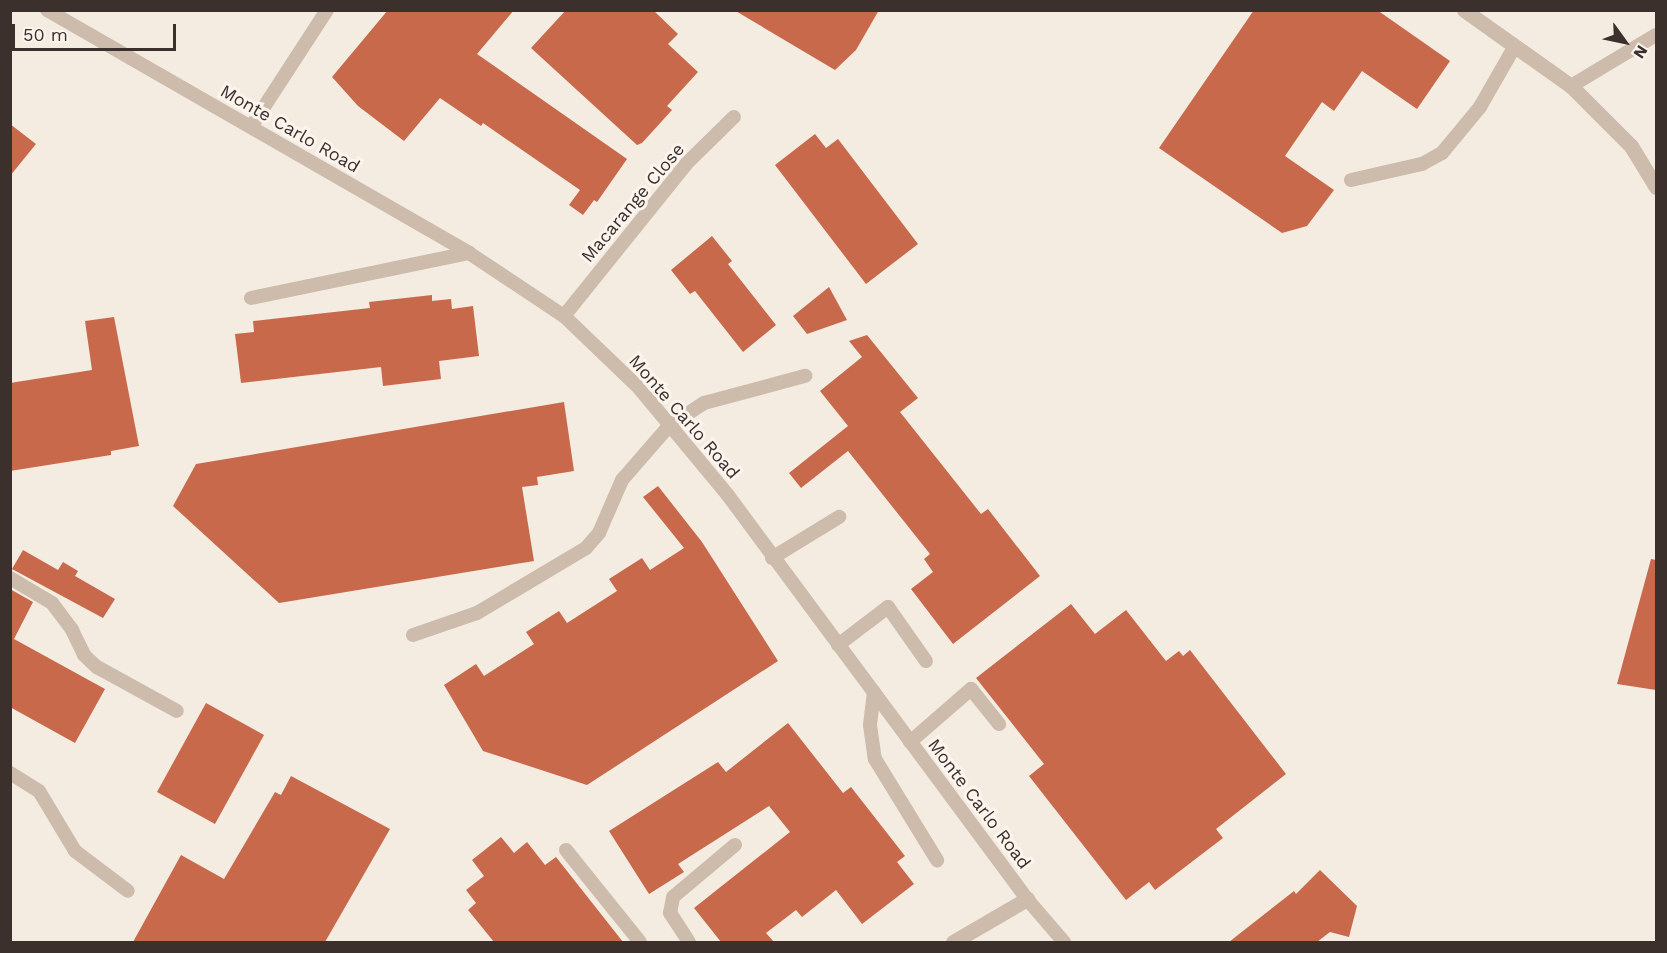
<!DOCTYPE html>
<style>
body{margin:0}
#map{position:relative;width:1667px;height:953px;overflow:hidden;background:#f4ebe1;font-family:"Work Sans",sans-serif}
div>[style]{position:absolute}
.building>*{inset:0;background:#c8694b}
.service>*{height:14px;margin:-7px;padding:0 7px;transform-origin:7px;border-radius:7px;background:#cdbbac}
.minor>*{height:15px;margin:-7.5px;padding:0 7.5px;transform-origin:7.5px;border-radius:7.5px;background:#cdbbac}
.tertiary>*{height:15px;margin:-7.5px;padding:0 7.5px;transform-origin:7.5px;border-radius:7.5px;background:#cdbbac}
span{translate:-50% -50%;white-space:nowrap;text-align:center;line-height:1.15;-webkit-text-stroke:6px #fbf5ee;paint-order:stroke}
.street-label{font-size:18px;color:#3b302b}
.frame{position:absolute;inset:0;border:12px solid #3b302b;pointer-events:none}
.north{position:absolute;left:1595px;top:12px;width:60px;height:60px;-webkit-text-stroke:4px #fbf5ee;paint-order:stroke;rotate:123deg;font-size:16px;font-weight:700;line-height:24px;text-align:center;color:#3b302b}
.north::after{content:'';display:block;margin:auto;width:21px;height:27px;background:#3b302b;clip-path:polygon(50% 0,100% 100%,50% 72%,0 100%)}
.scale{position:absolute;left:12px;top:24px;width:164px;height:27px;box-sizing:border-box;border:3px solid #3b302b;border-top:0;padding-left:8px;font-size:18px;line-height:21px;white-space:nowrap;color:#3b302b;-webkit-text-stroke:4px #fbf5ee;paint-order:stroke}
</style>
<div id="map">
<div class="building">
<div style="clip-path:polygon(388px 10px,514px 10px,477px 54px,627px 159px,597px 202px,594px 200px,583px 215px,569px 205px,580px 190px,483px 123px,481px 126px,440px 98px,404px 141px,358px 106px,332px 77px)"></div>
<div style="clip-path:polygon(566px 10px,653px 10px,678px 34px,668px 44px,698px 72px,667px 106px,672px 110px,642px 143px,637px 145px,531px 48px)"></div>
<div style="clip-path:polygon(734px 10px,879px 10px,856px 50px,835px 70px)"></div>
<div style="clip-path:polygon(1254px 10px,1377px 10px,1450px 61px,1417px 109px,1362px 71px,1334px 111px,1322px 102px,1285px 156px,1334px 190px,1307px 226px,1282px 233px,1159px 148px)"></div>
<div style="clip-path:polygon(10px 124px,36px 144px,10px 176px)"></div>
<div style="clip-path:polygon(815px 134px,826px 148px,838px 139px,918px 244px,866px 284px,775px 165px)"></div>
<div style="clip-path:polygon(712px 236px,732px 261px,728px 264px,776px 325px,743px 352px,695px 291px,690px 294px,671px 270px)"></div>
<div style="clip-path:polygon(829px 287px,847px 320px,807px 334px,793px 316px)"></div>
<div style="clip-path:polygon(432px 295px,432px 301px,451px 299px,452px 309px,473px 306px,479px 356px,439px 361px,441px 379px,383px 386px,381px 367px,241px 383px,235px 334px,254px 332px,253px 321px,370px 308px,369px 302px)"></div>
<div style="clip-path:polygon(114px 317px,139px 446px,111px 451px,111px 455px,10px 471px,10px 383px,92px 370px,85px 321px)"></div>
<div style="clip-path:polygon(867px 335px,918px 398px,900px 412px,981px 514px,988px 509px,1040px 576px,953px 644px,911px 589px,933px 572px,924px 559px,930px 554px,848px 451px,801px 488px,789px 473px,848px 426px,820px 391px,862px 357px,849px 341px)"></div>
<div style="clip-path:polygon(564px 402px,574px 471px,537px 477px,538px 485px,522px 487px,534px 561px,279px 603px,173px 506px,196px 464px)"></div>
<div style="clip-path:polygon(658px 486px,702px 542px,778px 661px,587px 785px,483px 751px,444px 685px,476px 664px,484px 676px,534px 644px,526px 632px,559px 611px,567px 623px,617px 591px,609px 579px,642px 558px,650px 570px,684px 548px,643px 497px)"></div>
<div style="clip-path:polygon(23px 550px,58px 570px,63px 562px,78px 571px,75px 576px,115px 599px,103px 618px,12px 569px)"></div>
<div style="clip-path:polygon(1651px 559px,1656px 560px,1656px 690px,1617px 684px)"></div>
<div style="clip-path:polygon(10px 589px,33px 602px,14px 639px,105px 689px,75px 743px,10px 707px)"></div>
<div style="clip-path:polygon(1071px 604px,1095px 634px,1126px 610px,1166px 661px,1179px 651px,1183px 656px,1190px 650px,1286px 774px,1216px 829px,1223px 838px,1155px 890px,1149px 882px,1126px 900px,1029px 776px,1044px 764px,976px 678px)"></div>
<div style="clip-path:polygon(206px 703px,264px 735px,215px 824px,157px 792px)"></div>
<div style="clip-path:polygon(788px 723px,843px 793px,851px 787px,905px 856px,897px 862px,914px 884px,862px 924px,836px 890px,802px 917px,796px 910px,766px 933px,774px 942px,721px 942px,694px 908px,790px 832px,769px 806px,678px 864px,684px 872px,649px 894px,609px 831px,718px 762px,726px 772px)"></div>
<div style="clip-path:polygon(291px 776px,390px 829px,325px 942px,133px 942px,181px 855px,224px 879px,275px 792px,281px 795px)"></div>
<div style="clip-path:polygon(501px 837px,514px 853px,527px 842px,545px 865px,556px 857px,623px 942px,494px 942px,468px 910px,476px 903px,466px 890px,484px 876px,472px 860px)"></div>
<div style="clip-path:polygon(1320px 870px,1357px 906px,1349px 937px,1330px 932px,1317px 942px,1229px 942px,1294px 891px,1296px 894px)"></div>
</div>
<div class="service">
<div style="left:47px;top:10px;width:487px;rotate:29.9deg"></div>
<div style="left:469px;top:253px;width:114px;rotate:33.6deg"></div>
<div style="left:564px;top:316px;width:104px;rotate:43.8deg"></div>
<div style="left:639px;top:388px;width:138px;rotate:50.3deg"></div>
<div style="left:727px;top:494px;width:504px;rotate:53.47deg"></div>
<div style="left:1027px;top:899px;width:57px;rotate:49.3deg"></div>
<div style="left:1571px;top:86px;width:99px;rotate:-31deg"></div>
<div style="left:251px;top:127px;width:140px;rotate:-57deg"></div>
<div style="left:1351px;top:180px;width:73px;rotate:-12.7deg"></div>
<div style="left:1422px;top:164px;width:23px;rotate:-29deg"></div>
<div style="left:1442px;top:153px;width:60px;rotate:-50.4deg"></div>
<div style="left:1480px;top:107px;width:70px;rotate:-60.2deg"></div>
<div style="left:251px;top:298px;width:223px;rotate:-11.7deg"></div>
<div style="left:564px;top:316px;width:195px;rotate:-51.2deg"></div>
<div style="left:686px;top:164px;width:67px;rotate:-44.4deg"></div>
<div style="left:772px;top:558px;width:79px;rotate:-31.5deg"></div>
<div style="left:10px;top:578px;width:49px;rotate:30.8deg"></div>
<div style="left:52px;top:603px;width:34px;rotate:53deg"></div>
<div style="left:72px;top:630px;width:28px;rotate:64deg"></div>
<div style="left:84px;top:655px;width:18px;rotate:43deg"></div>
<div style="left:97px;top:667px;width:91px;rotate:28.8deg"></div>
<div style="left:413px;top:635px;width:68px;rotate:-19deg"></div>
<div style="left:477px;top:613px;width:127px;rotate:-30.8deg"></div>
<div style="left:586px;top:548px;width:20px;rotate:-49deg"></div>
<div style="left:599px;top:533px;width:58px;rotate:-66.5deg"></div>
<div style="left:622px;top:480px;width:72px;rotate:-49deg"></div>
<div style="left:669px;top:426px;width:42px;rotate:-33.3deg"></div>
<div style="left:704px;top:403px;width:105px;rotate:-15deg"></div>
<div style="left:838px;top:645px;width:63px;rotate:-37.2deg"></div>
<div style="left:888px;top:607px;width:66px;rotate:54.9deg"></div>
<div style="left:874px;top:692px;width:33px;rotate:97deg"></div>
<div style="left:870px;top:725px;width:34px;rotate:82deg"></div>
<div style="left:875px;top:759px;width:119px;rotate:58.5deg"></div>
<div style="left:910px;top:742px;width:81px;rotate:-41deg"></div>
<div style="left:971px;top:689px;width:45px;rotate:51.3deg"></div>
<div style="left:10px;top:773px;width:34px;rotate:32deg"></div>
<div style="left:39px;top:791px;width:70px;rotate:59deg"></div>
<div style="left:75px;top:851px;width:66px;rotate:37deg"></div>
<div style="left:566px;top:850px;width:118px;rotate:51.2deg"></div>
<div style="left:689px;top:942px;width:35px;rotate:-123deg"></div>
<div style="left:670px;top:913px;width:16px;rotate:-79deg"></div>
<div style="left:673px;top:897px;width:81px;rotate:-40deg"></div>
</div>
<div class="minor">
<div style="left:953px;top:942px;width:86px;rotate:-30.2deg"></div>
</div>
<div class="tertiary">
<div style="left:1464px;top:10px;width:131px;rotate:35.4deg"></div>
<div style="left:1571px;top:86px;width:85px;rotate:45deg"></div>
<div style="left:1631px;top:146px;width:48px;rotate:58.6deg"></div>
</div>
<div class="street-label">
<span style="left:290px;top:129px;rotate:30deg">Monte Carlo Road</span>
<span style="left:633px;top:203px;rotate:-50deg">Macarange Close</span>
<span style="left:684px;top:417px;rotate:49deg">Monte Carlo Road</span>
<span style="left:979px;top:804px;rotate:53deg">Monte Carlo Road</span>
</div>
<div class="frame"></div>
<div class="north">N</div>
<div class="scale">50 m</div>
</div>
